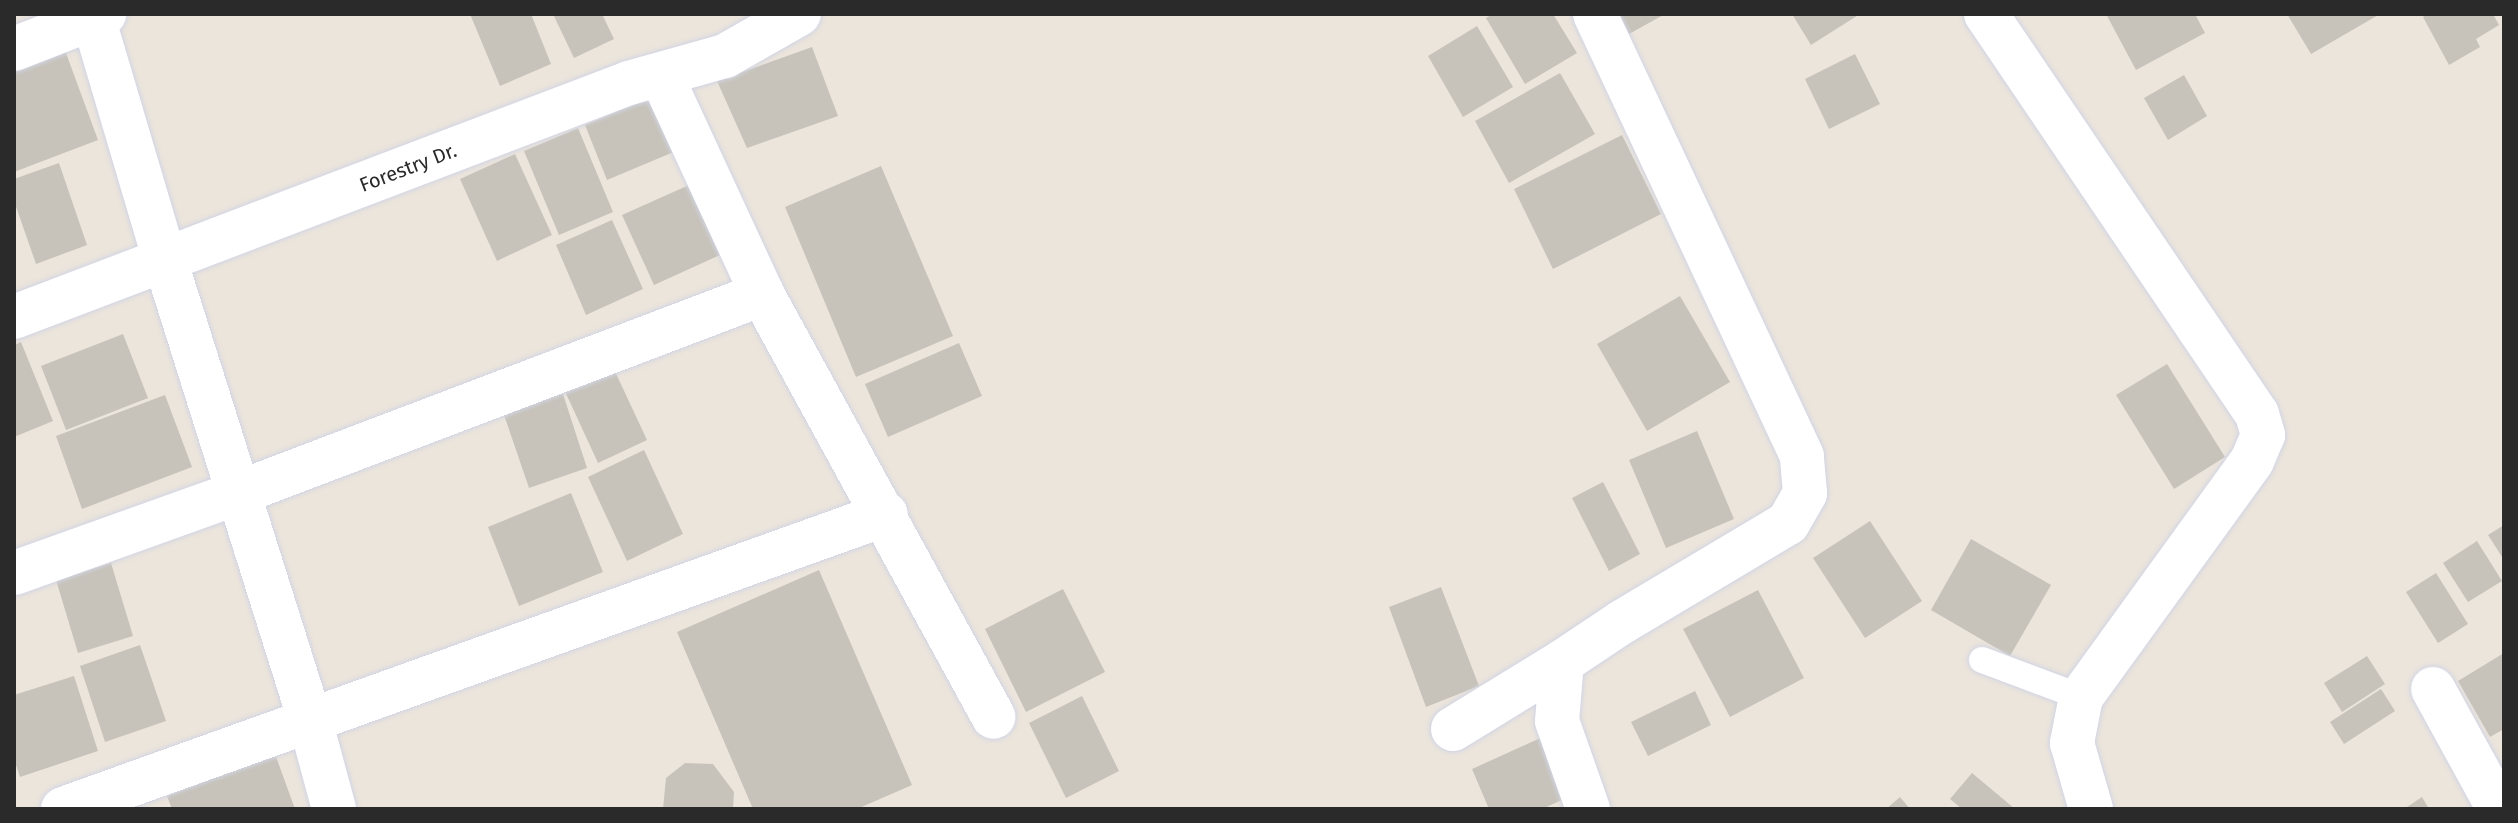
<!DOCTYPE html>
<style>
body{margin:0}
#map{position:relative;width:2518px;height:823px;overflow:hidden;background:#ece5dc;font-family:"Fira Sans",sans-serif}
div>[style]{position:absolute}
.building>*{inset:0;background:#c7c3ba}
.roads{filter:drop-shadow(0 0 2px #d1d4e3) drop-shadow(0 0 2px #d1d4e3)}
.service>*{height:26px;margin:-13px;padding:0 13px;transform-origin:13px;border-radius:13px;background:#fff}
.minor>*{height:44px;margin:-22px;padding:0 22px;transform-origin:22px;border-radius:22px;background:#fff}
.tertiary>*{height:44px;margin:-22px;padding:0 22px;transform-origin:22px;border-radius:22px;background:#fff}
span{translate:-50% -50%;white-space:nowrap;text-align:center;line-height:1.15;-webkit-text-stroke:6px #fff;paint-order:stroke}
.street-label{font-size:20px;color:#2a2a2a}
.frame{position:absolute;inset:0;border:16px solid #2a2a2a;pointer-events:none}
</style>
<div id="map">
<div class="building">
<div style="clip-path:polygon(470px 14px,531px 14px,551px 64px,500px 86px)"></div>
<div style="clip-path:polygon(553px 14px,602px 14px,614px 39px,574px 58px)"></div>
<div style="clip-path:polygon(1493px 14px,1553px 14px,1577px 53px,1525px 84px,1486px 18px)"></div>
<div style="clip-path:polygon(1618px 14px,1665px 14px,1629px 34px)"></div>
<div style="clip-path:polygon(1792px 14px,1860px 14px,1811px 45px)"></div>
<div style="clip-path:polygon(2106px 14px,2195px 14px,2205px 33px,2136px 70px)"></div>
<div style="clip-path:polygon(2287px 14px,2380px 14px,2311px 54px)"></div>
<div style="clip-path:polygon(2428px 14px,2493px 14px,2499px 25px,2476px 39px,2480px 47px,2449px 65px,2423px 17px)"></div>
<div style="clip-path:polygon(1477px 26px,1513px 87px,1463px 117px,1428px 56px)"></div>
<div style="clip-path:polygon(63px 45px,98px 140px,14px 172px,14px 63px)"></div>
<div style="clip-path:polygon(812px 47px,838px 116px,747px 148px,717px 81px)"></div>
<div style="clip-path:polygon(1855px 54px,1880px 104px,1829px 129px,1805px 79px)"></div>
<div style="clip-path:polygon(1560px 73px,1595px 134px,1509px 183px,1475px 121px)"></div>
<div style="clip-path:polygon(2184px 75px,2207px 116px,2168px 140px,2144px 98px)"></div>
<div style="clip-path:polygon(654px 96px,676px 151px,607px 180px,585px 125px)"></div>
<div style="clip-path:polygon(578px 128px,613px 212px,559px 235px,524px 151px)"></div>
<div style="clip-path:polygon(1622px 135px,1661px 214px,1553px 269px,1514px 189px)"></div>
<div style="clip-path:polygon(515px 154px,552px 235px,497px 261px,460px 179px)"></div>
<div style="clip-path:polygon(59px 163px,87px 245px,36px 264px,14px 201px,14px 179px)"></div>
<div style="clip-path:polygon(881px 166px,953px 336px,856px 377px,785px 207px)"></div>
<div style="clip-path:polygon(689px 185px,720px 255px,654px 285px,622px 215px)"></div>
<div style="clip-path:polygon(612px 220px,643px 289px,586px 315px,556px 245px)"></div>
<div style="clip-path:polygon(1680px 296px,1730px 382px,1647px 431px,1597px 344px)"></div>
<div style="clip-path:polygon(123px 334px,148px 398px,66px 430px,41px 366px)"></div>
<div style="clip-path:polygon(21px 342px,53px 421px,14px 437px,14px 345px)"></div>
<div style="clip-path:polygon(959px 343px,982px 396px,888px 437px,865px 384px)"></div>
<div style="clip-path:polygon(2167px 364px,2225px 457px,2174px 489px,2116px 395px)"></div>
<div style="clip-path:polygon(612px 365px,647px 440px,598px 463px,563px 387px)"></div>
<div style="clip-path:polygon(562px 391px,587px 468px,529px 488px,503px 412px)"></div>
<div style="clip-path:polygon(165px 395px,192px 467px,82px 509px,56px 436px)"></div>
<div style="clip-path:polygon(1697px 431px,1734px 519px,1666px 548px,1629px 460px)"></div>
<div style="clip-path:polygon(644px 450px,683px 534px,627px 561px,588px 477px)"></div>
<div style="clip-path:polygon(1603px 482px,1640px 554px,1609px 571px,1572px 498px)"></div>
<div style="clip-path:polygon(571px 493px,603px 572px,519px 606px,488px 527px)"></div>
<div style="clip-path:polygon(1870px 521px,1922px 601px,1865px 638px,1813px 558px)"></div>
<div style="clip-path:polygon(2504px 525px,2504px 560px,2488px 535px)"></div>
<div style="clip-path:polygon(1971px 539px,2051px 585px,2010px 656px,1931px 610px)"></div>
<div style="clip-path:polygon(2477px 541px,2502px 581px,2468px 602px,2443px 563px)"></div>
<div style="clip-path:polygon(111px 563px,133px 636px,78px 653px,56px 580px)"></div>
<div style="clip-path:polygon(819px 570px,912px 785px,857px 809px,753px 809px,677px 632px)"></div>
<div style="clip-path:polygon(2436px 573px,2468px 624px,2438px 643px,2406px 592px)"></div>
<div style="clip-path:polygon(1441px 587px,1479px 686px,1426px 707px,1389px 607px)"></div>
<div style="clip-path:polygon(1063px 589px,1105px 672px,1026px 712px,985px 629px)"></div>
<div style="clip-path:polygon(1758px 590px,1804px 678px,1730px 717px,1683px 629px)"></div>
<div style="clip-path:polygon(140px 645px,166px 721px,105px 742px,80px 666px)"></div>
<div style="clip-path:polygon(2504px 653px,2504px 729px,2490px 737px,2458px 681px)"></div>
<div style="clip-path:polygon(2367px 656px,2385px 684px,2342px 712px,2324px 683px)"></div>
<div style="clip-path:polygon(74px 676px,98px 751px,20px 777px,14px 759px,14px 695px)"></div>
<div style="clip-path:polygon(2381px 689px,2395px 711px,2344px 744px,2330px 722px)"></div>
<div style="clip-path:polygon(1695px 691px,1711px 725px,1648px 756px,1631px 722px)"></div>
<div style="clip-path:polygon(1082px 696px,1119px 771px,1066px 798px,1029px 723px)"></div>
<div style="clip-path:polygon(1547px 735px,1573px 795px,1542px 809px,1489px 809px,1472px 769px)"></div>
<div style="clip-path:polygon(275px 754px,295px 809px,172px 809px,167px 796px)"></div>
<div style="clip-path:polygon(685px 763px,713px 764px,734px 792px,733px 809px,663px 809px,666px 778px)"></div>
<div style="clip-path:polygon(1972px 773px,2015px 809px,1962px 809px,1950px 799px)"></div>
<div style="clip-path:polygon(1900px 797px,1910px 809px,1886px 809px)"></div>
<div style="clip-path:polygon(2422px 797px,2429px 809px,2404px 809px)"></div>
</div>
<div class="roads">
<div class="service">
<div style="left:1982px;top:660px;width:106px;rotate:20.5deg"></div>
</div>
<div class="minor">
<div style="left:1986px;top:14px;width:483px;rotate:55.9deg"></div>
<div style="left:2257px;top:414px;width:22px;rotate:74deg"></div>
<div style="left:2263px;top:435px;width:28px;rotate:113deg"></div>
<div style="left:2252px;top:461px;width:291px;rotate:125.9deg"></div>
<div style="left:2081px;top:697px;width:47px;rotate:101.1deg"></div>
<div style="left:2072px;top:743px;width:69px;rotate:73.9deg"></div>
<div style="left:14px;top:49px;width:97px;rotate:-21.3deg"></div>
<div style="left:661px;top:75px;width:241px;rotate:65.2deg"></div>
<div style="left:762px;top:294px;width:482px;rotate:61.3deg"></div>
<div style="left:14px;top:317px;width:658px;rotate:-20.83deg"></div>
<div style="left:629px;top:83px;width:100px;rotate:-15.7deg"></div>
<div style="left:725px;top:56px;width:85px;rotate:-29.6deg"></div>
<div style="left:14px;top:573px;width:238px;rotate:-19.7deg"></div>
<div style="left:238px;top:493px;width:561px;rotate:-20.8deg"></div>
<div style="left:2433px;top:689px;width:137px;rotate:61.2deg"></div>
<div style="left:1453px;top:729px;width:128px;rotate:-31.6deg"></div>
<div style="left:63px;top:809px;width:874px;rotate:-19.72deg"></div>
<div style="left:1588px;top:809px;width:93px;rotate:-109.4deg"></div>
<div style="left:1557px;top:721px;width:59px;rotate:-85.2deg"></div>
<div style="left:1562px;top:662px;width:72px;rotate:-33.7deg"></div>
<div style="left:1622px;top:622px;width:193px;rotate:-30.8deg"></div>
<div style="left:1788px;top:523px;width:34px;rotate:-60deg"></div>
<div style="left:1805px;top:493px;width:37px;rotate:-95deg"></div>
<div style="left:1802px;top:456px;width:488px;rotate:-115.1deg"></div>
</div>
<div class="tertiary">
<div style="left:92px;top:14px;width:257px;rotate:73.5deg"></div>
<div style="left:165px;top:260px;width:482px;rotate:72.5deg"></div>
<div style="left:310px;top:720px;width:92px;rotate:74.9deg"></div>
</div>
</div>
<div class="street-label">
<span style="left:408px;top:168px;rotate:-21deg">Forestry Dr.</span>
</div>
<div class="frame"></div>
</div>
